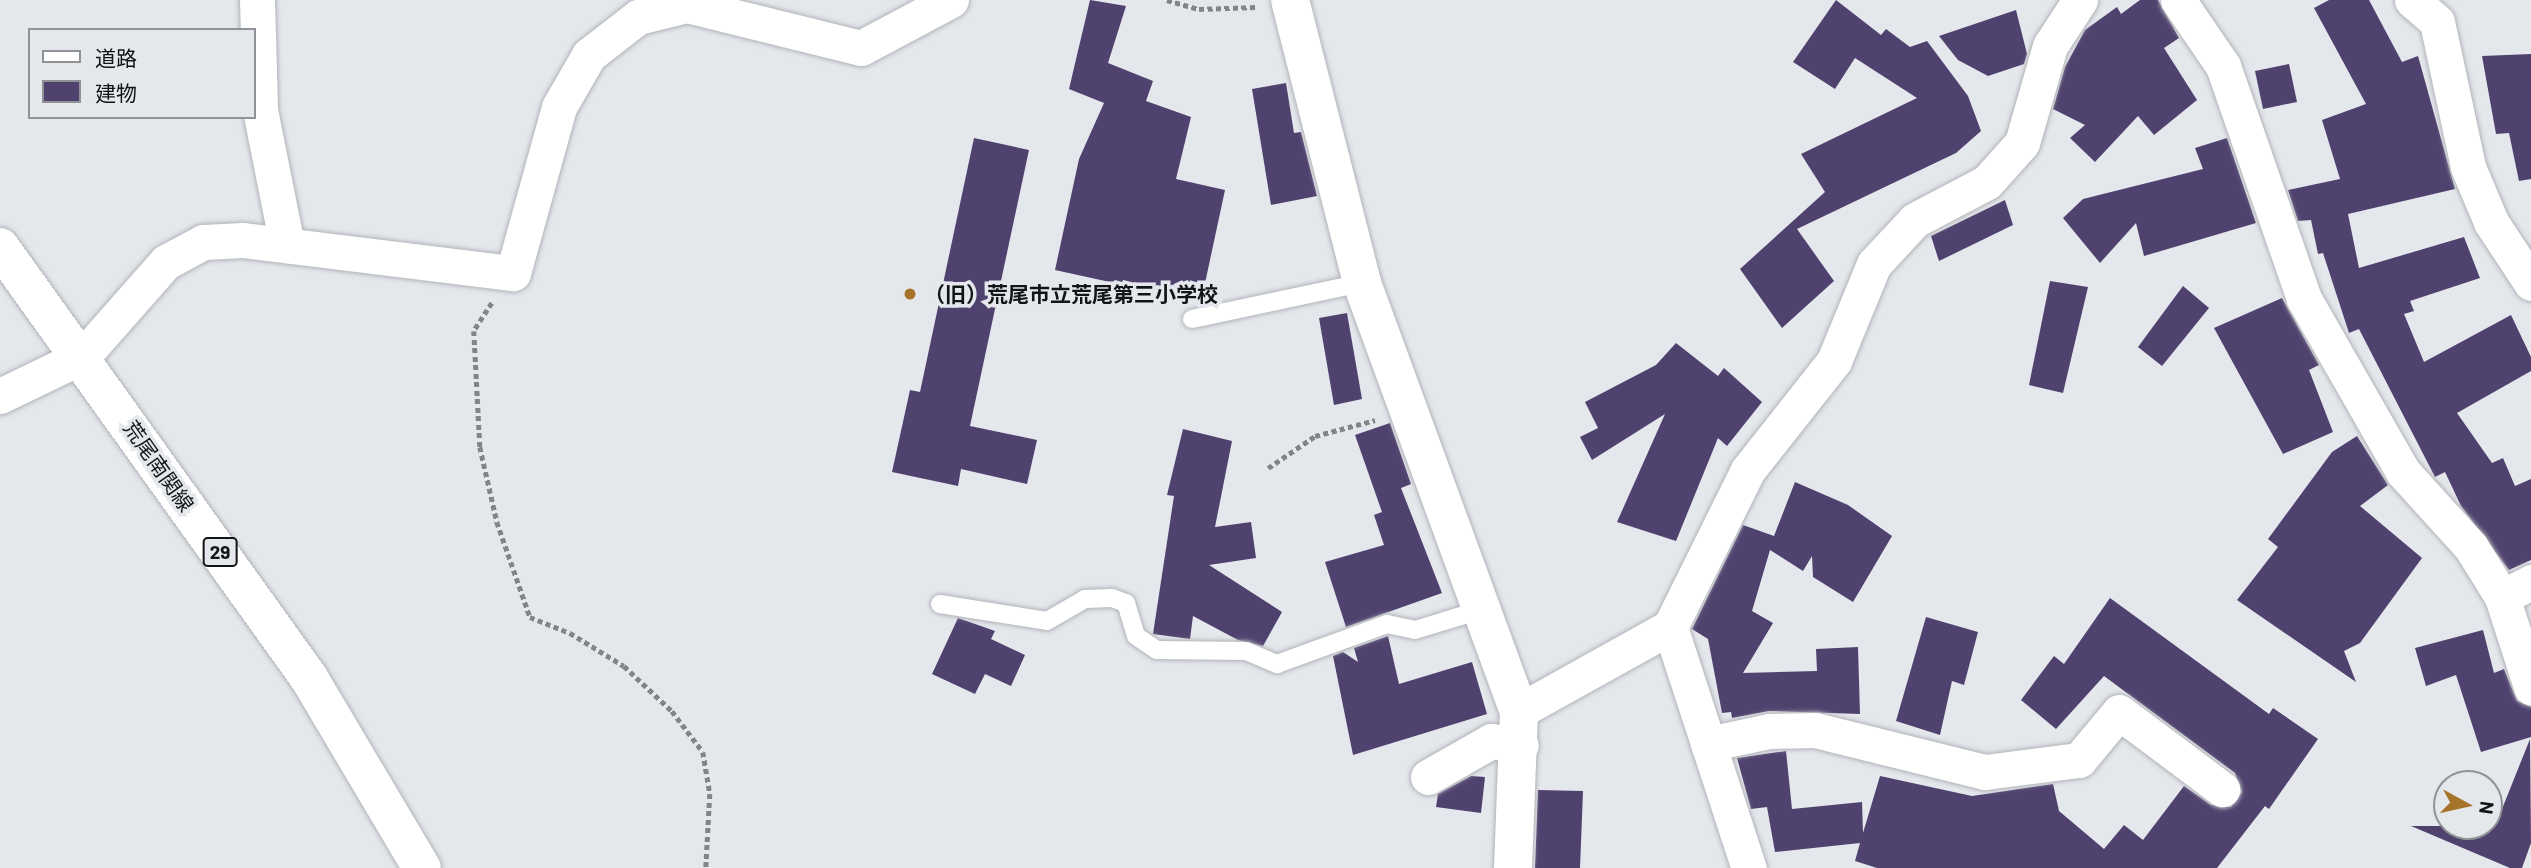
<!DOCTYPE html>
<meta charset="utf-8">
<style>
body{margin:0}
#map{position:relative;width:2531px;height:868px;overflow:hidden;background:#e4e7ec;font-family:Barlow,"Noto Sans JP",sans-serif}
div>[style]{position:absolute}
.building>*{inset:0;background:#50426f}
.path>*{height:4.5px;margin-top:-2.25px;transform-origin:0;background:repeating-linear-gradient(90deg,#828488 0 5px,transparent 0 8.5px)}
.roads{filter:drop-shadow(0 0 2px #b1b4b9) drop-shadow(0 0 2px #b1b4b9)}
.lane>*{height:18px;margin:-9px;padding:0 9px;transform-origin:9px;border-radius:9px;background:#fff}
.street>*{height:35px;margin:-17.5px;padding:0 17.5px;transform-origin:17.5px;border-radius:17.5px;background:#fff}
.secondary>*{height:38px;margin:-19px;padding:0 19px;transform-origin:19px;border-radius:19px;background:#fff}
.primary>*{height:38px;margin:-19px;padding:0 19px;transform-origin:19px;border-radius:19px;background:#fff}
.dots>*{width:19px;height:19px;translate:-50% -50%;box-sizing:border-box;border:4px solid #e4e7ec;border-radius:50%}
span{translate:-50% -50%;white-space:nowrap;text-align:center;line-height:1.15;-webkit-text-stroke:7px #e4e7ec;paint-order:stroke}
.shield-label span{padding:2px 5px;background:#e4e7ec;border:2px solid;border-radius:5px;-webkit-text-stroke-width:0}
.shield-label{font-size:19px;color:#131416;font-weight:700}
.poi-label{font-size:21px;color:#131416;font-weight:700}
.left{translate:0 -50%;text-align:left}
.street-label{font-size:21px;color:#131416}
.legend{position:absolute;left:28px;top:28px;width:228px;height:91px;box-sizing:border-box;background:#e4e7ec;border:2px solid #909396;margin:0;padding:9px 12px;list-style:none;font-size:21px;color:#131416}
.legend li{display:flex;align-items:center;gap:14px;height:35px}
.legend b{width:35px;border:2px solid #909396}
.north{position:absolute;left:2433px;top:770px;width:70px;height:70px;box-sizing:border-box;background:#e4e7ec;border:2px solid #909396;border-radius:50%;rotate:98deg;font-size:19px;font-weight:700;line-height:28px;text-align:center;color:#131416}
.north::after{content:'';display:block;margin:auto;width:24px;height:32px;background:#a6732a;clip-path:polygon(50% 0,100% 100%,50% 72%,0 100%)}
</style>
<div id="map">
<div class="building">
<div style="clip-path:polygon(1090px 0,1126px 6px,1108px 63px,1153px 81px,1146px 101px,1191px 117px,1176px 179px,1225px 190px,1201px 302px,1055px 270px,1079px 159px,1104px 103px,1069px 89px)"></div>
<div style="clip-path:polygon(1836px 0,1881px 35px,1886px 29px,1910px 47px,1927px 41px,1968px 96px,1981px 131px,1956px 153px,1797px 229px,1834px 281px,1782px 328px,1740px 269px,1825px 192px,1801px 154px,1917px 98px,1855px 58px,1835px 89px,1793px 62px)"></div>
<div style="clip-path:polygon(2140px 0,2158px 0,2179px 38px,2164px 48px,2197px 100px,2154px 135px,2138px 116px,2095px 162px,2070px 138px,2085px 125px,2053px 109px,2065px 67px,2085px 30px,2117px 7px,2121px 14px)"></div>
<div style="clip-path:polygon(2329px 0,2369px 0,2402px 62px,2418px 56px,2455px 189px,2348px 214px,2359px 268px,2464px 237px,2480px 278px,2410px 301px,2414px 311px,2404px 314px,2424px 362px,2511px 315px,2531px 357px,2531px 371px,2457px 413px,2492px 463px,2503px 458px,2515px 486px,2531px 479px,2531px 560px,2509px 570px,2461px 506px,2445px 472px,2435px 477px,2359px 329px,2349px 333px,2323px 253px,2318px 254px,2311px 220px,2298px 221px,2288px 190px,2340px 179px,2322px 120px,2366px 104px,2314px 8px)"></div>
<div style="clip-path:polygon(2016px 10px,2027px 54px,2024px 64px,1988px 76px,1958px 60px,1939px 36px)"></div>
<div style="clip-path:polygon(2531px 54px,2531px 179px,2519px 181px,2509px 133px,2496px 134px,2482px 56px)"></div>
<div style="clip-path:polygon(2289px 64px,2297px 102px,2263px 109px,2255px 71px)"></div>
<div style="clip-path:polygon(1286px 83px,1294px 133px,1301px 132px,1317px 196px,1271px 205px,1252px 89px)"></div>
<div style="clip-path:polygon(974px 138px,1029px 150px,970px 426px,1037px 440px,1027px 484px,961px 469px,958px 486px,892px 472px,910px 390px,920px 392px)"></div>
<div style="clip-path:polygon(2227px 138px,2256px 223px,2144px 256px,2136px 223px,2100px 263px,2063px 218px,2083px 199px,2203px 169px,2195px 148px)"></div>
<div style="clip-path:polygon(2005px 200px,2013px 225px,1939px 261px,1931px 236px)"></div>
<div style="clip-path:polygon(2050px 281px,2088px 287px,2063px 393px,2029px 385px)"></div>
<div style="clip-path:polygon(2183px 286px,2209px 308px,2162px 366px,2138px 347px)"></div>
<div style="clip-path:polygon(2282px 298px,2319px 365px,2309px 370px,2333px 432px,2283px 454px,2214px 328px)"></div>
<div style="clip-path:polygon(1347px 313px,1362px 399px,1334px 405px,1319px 318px)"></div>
<div style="clip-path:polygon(1676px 343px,1718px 376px,1724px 368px,1762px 402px,1727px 446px,1718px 438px,1676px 541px,1617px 522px,1665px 414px,1592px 460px,1580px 437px,1598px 428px,1585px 402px,1656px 365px)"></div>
<div style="clip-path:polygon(1390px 423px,1411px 484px,1401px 488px,1442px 593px,1346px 627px,1325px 562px,1384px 545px,1374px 515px,1382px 512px,1355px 435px)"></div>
<div style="clip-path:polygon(1183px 429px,1232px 441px,1215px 527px,1251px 522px,1256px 558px,1209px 565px,1282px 612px,1263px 646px,1238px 640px,1193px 616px,1190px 639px,1153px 634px,1174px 496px,1167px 495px)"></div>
<div style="clip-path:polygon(2357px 436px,2388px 485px,2360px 506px,2422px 558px,2360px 643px,2344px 651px,2356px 682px,2237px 600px,2278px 547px,2268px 539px,2332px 452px)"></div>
<div style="clip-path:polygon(1795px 482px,1848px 505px,1892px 536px,1853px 602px,1813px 577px,1812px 556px,1803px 571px,1770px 550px,1752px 611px,1773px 623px,1743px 673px,1817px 671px,1816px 649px,1858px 647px,1860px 714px,1769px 711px,1732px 718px,1731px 712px,1722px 713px,1708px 639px,1692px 629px,1743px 525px,1774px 536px)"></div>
<div style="clip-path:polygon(2110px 598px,2269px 714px,2273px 708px,2318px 739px,2269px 809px,2265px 806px,2217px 868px,1877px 868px,1855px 861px,1860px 843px,1775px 852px,1767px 807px,1751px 809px,1737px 758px,1786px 751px,1792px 809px,1862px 802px,1863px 833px,1880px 776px,1972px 796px,2053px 784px,2059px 811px,2104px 849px,2124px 825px,2143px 840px,2184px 786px,2211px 805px,2231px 807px,2242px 792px,2235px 773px,2104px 676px,2056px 729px,2021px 700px,2054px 656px,2064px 664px)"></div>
<div style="clip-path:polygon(1926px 617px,1978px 632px,1964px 685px,1952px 681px,1940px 735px,1896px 721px)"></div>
<div style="clip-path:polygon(958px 618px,995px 631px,991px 639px,1025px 655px,1011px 686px,985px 674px,975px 694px,932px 674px)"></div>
<div style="clip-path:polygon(2483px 630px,2494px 673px,2504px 669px,2517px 701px,2531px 707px,2531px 737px,2481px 752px,2456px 675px,2426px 686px,2415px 648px)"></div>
<div style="clip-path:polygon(1388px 636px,1399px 684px,1472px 662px,1487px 714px,1353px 755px,1333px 656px,1343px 652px,1358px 662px,1354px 648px)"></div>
<div style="clip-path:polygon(2530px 739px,2531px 843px,2522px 868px,2510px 868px,2411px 826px,2489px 826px,2489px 803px,2502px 809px)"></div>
<div style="clip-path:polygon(1471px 776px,1485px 777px,1481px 813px,1436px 807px,1438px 794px)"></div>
<div style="clip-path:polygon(1538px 790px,1583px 791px,1580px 868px,1535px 868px)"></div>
</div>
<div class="path">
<div style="left:1167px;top:0;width:33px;rotate:16deg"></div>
<div style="left:1199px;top:9px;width:57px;rotate:-2deg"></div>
<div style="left:492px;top:303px;width:33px;rotate:123deg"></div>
<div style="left:474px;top:331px;width:116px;rotate:87deg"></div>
<div style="left:480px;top:447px;width:77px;rotate:77.2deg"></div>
<div style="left:497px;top:522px;width:101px;rotate:70.8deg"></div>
<div style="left:530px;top:617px;width:43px;rotate:21.8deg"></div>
<div style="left:570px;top:633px;width:63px;rotate:31.4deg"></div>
<div style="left:624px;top:666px;width:66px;rotate:43.2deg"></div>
<div style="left:672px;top:711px;width:51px;rotate:52.9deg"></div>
<div style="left:703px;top:752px;width:43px;rotate:80.5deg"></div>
<div style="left:710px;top:794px;width:74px;rotate:93.1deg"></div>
<div style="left:1268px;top:468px;width:57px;rotate:-34.2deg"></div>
<div style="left:1315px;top:436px;width:62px;rotate:-14.9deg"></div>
</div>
<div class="roads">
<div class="lane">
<div style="left:1192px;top:319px;width:174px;rotate:-12deg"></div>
<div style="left:940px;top:604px;width:108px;rotate:9deg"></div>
<div style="left:1047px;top:621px;width:44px;rotate:-30.1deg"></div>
<div style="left:1085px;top:599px;width:27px;rotate:-2deg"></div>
<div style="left:1112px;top:598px;width:15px;rotate:20deg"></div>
<div style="left:1126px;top:603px;width:34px;rotate:73deg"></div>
<div style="left:1136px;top:636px;width:25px;rotate:34deg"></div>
<div style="left:1157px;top:650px;width:89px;rotate:0.6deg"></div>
<div style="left:1246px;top:651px;width:34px;rotate:23deg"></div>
<div style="left:1277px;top:664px;width:117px;rotate:-20deg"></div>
<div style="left:1387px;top:624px;width:29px;rotate:12deg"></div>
<div style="left:1415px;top:630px;width:69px;rotate:-16.9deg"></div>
</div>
<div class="street">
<div style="left:257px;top:0;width:110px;rotate:88.4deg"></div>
<div style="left:260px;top:110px;width:138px;rotate:78.7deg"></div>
<div style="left:2178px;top:0;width:80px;rotate:55.7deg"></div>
<div style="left:2223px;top:66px;width:247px;rotate:70.8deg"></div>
<div style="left:2304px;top:299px;width:199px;rotate:60.2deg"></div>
<div style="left:2403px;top:472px;width:101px;rotate:47.8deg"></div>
<div style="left:2471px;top:547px;width:59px;rotate:58.2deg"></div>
<div style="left:2502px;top:597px;width:95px;rotate:72.1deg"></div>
<div style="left:2412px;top:0;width:33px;rotate:41deg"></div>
<div style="left:2437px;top:22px;width:148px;rotate:77.9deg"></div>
<div style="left:2468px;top:167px;width:60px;rotate:67.3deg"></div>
<div style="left:2491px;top:222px;width:73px;rotate:56.7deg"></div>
<div style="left:0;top:396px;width:92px;rotate:-25.7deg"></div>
<div style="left:83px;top:356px;width:125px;rotate:-48.6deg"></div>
<div style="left:166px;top:262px;width:42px;rotate:-28.4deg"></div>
<div style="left:203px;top:242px;width:40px;rotate:-2.9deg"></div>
<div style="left:243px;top:240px;width:272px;rotate:7deg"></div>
<div style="left:513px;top:273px;width:172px;rotate:-74.5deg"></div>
<div style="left:559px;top:107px;width:60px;rotate:-60deg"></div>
<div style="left:589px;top:55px;width:62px;rotate:-37.8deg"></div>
<div style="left:638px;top:17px;width:50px;rotate:-13.8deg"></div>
<div style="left:687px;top:5px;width:179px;rotate:13.9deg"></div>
<div style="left:861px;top:48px;width:102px;rotate:-28.1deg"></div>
<div style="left:2502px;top:597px;width:33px;rotate:-27deg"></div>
<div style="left:1670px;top:627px;width:254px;rotate:71.9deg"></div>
<div style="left:1519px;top:711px;width:173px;rotate:-29.1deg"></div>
<div style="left:1670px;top:627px;width:175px;rotate:-63.6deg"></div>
<div style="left:1748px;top:470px;width:139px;rotate:-51.7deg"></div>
<div style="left:1834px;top:361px;width:105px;rotate:-67.6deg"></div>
<div style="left:1874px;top:264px;width:60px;rotate:-47deg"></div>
<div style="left:1915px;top:220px;width:81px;rotate:-27.8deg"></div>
<div style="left:1987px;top:182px;width:52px;rotate:-48.1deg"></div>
<div style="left:2022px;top:143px;width:101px;rotate:-73.9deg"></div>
<div style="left:2050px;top:46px;width:55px;rotate:-56.9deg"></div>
<div style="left:1708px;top:744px;width:62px;rotate:-12deg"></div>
<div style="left:1769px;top:731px;width:46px;rotate:-1.2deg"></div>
<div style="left:1815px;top:730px;width:175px;rotate:13.9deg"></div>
<div style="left:1985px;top:772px;width:95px;rotate:-7.3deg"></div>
<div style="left:2079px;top:760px;width:62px;rotate:-50.2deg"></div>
<div style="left:2119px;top:712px;width:129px;rotate:36.8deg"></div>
<div style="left:1428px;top:777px;width:73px;rotate:-29.7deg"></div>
<div style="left:1491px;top:741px;width:30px;rotate:8deg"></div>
</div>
<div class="secondary">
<div style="left:1290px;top:0;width:292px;rotate:75.7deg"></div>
<div style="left:1362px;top:283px;width:456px;rotate:69.9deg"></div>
<div style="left:1519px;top:711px;width:157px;rotate:92.2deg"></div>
</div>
<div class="primary">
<div style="left:0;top:247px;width:530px;rotate:54.36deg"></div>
<div style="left:309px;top:678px;width:221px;rotate:59.3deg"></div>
</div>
</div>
<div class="dots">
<div style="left:910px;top:294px;background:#a6732a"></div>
</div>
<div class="shield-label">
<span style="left:220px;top:552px">29</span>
</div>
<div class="poi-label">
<span class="left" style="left:924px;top:294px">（旧）荒尾市立荒尾第三小学校</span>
</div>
<div class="street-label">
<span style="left:159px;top:466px;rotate:55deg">荒尾南関線</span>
</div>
<ul class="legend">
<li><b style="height:9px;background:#fff"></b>道路</li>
<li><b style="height:19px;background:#50426f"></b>建物</li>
</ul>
<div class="north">N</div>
</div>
